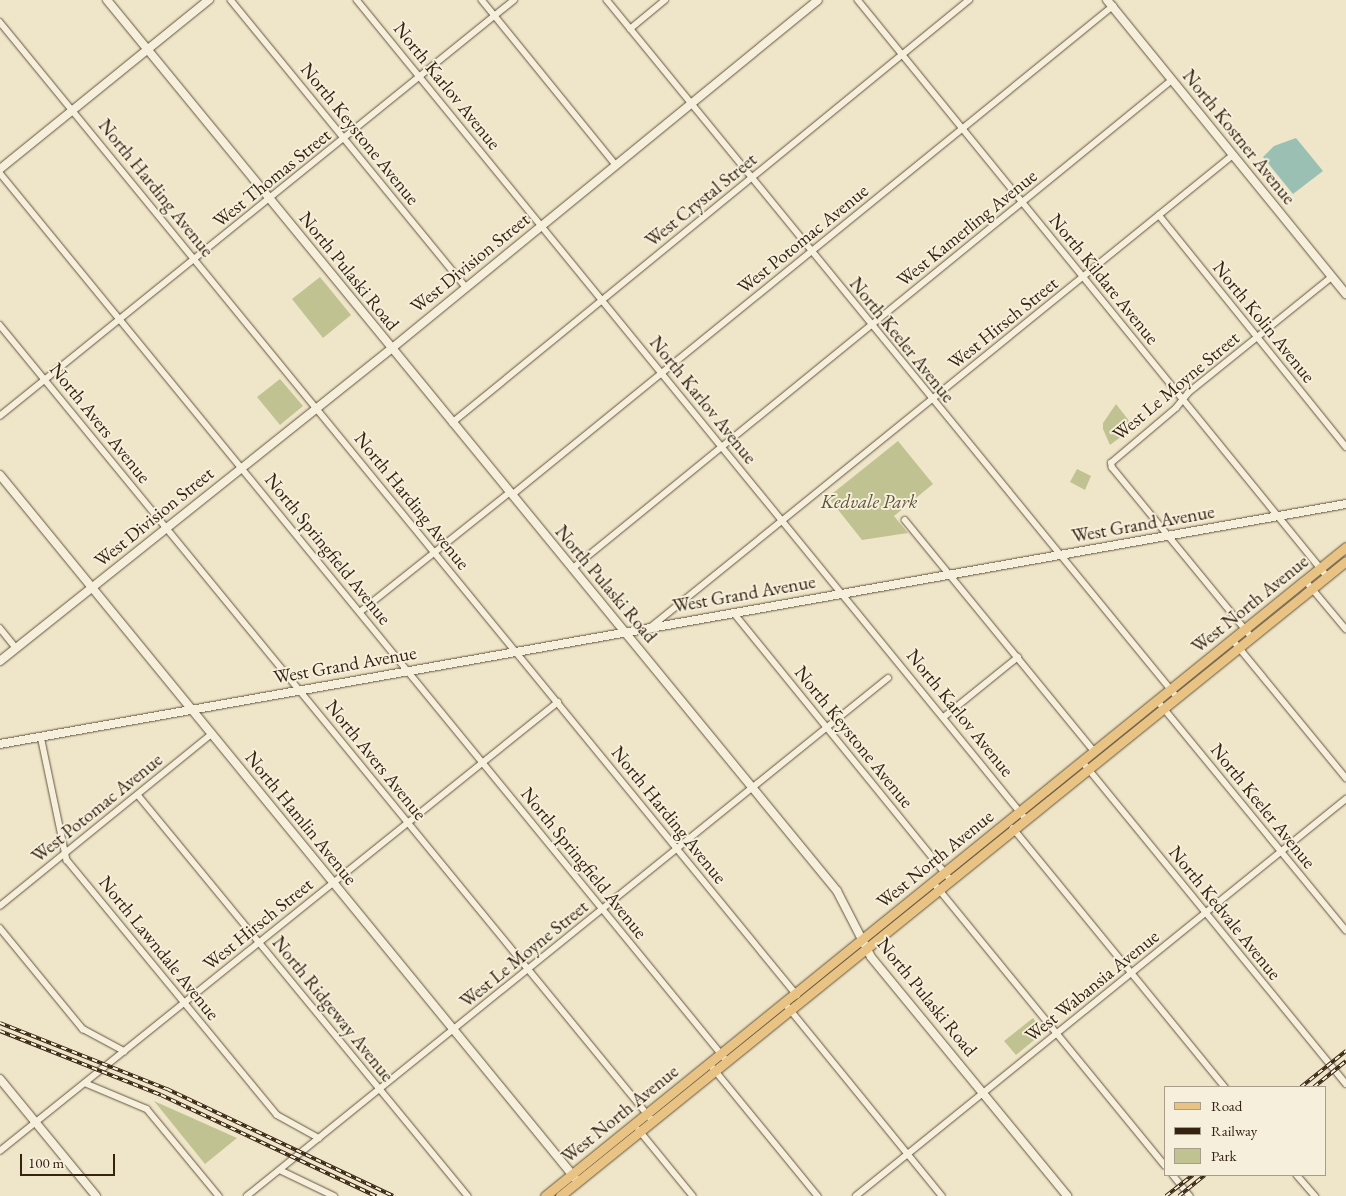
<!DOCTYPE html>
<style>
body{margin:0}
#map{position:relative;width:1346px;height:1196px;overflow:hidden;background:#efe6c9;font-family:"EB Garamond",serif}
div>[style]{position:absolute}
.green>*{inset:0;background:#c1c291}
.water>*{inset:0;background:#9ac0b3}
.roads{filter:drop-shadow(0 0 1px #64543e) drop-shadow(0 0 1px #64543e)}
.street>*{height:5.5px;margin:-2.75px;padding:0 2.75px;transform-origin:2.75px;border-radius:2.75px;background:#f5efdc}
.secondary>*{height:8px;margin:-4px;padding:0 4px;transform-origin:4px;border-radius:4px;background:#f5efdc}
.primary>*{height:9px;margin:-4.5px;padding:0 4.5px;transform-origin:4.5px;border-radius:4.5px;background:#e8c384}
.rail>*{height:4px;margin-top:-2px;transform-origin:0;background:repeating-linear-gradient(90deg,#f5efdc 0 5.5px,#352310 0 11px);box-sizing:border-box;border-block:1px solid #352310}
span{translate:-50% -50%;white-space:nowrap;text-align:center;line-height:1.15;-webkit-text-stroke:4px #f5efdc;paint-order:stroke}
.street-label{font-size:19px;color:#352310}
.park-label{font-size:19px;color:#5f5337;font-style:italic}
.legend{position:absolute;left:1164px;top:1086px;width:162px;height:90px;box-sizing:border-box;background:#f5efdc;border:1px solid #a89d8a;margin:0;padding:6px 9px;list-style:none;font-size:15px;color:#352310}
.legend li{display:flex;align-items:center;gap:10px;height:25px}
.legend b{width:25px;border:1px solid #a89d8a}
.scale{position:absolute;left:20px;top:1154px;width:95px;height:22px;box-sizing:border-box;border:2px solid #352310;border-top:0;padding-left:6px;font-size:15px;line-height:18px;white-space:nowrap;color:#352310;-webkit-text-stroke:4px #f5efdc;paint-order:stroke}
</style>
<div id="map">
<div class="green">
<div style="clip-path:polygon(320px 277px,351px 315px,323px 338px,292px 299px)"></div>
<div style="clip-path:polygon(280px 379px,303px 406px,280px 425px,257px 397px)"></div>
<div style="clip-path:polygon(1116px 404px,1130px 422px,1130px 430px,1110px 445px,1103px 429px,1103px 423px)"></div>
<div style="clip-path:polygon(898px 441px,933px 484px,894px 516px,908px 533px,862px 540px,828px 497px)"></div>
<div style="clip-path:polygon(1077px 469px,1091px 476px,1085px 490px,1070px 482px)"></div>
<div style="clip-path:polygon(1033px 1018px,1044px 1032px,1016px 1055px,1004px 1041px)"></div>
<div style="clip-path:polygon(154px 1101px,237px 1138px,205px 1164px)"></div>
</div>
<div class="water">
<div style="clip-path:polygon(1296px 138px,1323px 171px,1293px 194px,1263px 157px,1274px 146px)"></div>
</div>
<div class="roads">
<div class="street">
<div style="left:231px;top:0;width:371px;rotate:50.7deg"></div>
<div style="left:357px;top:0;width:1058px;rotate:50.76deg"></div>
<div style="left:482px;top:0;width:213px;rotate:50.9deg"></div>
<div style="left:607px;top:0;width:900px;rotate:50.72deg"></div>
<div style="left:858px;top:0;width:743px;rotate:50.85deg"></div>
<div style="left:0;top:22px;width:1258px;rotate:50.68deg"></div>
<div style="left:630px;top:29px;width:45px;rotate:-39.6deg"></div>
<div style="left:0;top:173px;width:1148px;rotate:50.69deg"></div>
<div style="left:1159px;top:215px;width:298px;rotate:51.1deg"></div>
<div style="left:0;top:325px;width:1030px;rotate:50.64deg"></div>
<div style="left:0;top:416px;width:661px;rotate:-38.98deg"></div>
<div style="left:452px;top:423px;width:668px;rotate:-39.29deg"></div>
<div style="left:512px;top:495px;width:775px;rotate:-39.13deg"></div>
<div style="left:905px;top:520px;width:300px;rotate:50.7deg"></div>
<div style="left:572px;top:569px;width:774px;rotate:-39.18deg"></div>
<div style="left:1305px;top:580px;width:64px;rotate:50.1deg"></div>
<div style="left:360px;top:612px;width:191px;rotate:-38.6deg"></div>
<div style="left:734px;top:613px;width:344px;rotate:50.9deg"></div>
<div style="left:651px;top:627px;width:749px;rotate:-39.04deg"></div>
<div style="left:0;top:628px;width:26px;rotate:51deg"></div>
<div style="left:1251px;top:637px;width:219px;rotate:-129.4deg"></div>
<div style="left:1112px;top:468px;width:5px;rotate:-101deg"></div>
<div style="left:1111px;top:463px;width:85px;rotate:-40.2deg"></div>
<div style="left:1176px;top:408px;width:19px;rotate:-51deg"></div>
<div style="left:1188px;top:393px;width:185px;rotate:-38.9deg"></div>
<div style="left:1232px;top:639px;width:180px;rotate:50.6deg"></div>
<div style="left:1157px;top:700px;width:298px;rotate:50.6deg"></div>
<div style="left:944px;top:717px;width:95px;rotate:-39deg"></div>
<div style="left:41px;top:736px;width:127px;rotate:78.2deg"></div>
<div style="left:67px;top:860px;width:330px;rotate:50.5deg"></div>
<div style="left:277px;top:1115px;width:48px;rotate:28.7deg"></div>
<div style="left:1082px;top:761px;width:417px;rotate:50.7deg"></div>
<div style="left:138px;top:795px;width:519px;rotate:50.55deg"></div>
<div style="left:1013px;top:828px;width:335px;rotate:50.7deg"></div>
<div style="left:933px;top:882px;width:366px;rotate:50.7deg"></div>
<div style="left:0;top:906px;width:273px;rotate:-39.1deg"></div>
<div style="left:0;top:928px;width:131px;rotate:50.6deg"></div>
<div style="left:83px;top:1029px;width:47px;rotate:28.2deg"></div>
<div style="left:784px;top:1002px;width:250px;rotate:50.8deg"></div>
<div style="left:709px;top:1063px;width:172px;rotate:50.7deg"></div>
<div style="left:85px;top:1083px;width:67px;rotate:22.8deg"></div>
<div style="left:147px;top:1109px;width:113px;rotate:50.4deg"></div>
<div style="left:639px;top:1130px;width:85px;rotate:50.7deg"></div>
<div style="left:0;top:1151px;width:716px;rotate:-38.82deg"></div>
<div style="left:280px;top:1170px;width:60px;rotate:25.7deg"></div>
<div style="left:1173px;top:1175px;width:27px;rotate:51deg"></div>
<div style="left:1297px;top:1175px;width:28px;rotate:49deg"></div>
<div style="left:247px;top:1196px;width:824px;rotate:-38.94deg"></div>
<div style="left:856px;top:1196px;width:631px;rotate:-39.01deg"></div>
</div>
<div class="secondary">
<div style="left:107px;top:0;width:1152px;rotate:50.67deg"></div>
<div style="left:837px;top:891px;width:74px;rotate:62.7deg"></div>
<div style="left:871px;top:957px;width:309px;rotate:50.6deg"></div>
<div style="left:1107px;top:0;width:379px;rotate:50.9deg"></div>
<div style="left:0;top:169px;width:269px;rotate:-39deg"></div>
<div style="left:0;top:475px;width:908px;rotate:50.72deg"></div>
<div style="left:0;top:661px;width:500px;rotate:-38.59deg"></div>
<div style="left:391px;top:349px;width:551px;rotate:-39.26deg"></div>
<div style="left:0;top:744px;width:1367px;rotate:-10.11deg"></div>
<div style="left:0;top:1079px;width:151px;rotate:50.6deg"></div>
</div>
<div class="primary">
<div style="left:545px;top:1196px;width:1031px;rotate:-39.02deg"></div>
<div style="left:560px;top:1196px;width:1010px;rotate:-38.93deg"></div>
</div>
</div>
<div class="rail">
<div style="left:0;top:1023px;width:180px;rotate:21.6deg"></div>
<div style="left:167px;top:1089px;width:250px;rotate:25.3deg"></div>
<div style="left:0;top:1031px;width:173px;rotate:21.7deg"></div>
<div style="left:161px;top:1095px;width:238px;rotate:25.2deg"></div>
<div style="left:1301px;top:1087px;width:58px;rotate:-38.7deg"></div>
<div style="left:1314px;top:1087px;width:41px;rotate:-39.1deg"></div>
<div style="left:1166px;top:1196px;width:34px;rotate:-38deg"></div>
<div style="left:1179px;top:1196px;width:33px;rotate:-39deg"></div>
</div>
<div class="street-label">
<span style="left:447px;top:86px;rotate:51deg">North Karlov Avenue</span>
<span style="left:360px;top:134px;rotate:51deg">North Keystone Avenue</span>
<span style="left:1239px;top:137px;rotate:51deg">North Kostner Avenue</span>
<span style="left:272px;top:178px;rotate:-39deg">West Thomas Street</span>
<span style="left:156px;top:188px;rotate:51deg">North Harding Avenue</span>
<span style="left:701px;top:200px;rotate:-39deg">West Crystal Street</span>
<span style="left:967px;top:228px;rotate:-39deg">West Kamerling Avenue</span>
<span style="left:803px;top:239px;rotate:-39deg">West Potomac Avenue</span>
<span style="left:470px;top:263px;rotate:-39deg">West Division Street</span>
<span style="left:349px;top:271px;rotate:51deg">North Pulaski Road</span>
<span style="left:1104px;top:279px;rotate:51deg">North Kildare Avenue</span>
<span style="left:1264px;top:322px;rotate:51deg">North Kolin Avenue</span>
<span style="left:1003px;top:323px;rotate:-39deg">West Hirsch Street</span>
<span style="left:902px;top:340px;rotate:51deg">North Keeler Avenue</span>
<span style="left:1176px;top:386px;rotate:-40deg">West Le Moyne Street</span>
<span style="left:703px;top:400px;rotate:51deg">North Karlov Avenue</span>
<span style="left:100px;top:423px;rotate:51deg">North Avers Avenue</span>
<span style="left:412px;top:501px;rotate:51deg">North Harding Avenue</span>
<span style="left:154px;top:517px;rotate:-39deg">West Division Street</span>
<span style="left:1143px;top:524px;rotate:-10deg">West Grand Avenue</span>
<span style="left:328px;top:549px;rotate:51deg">North Springfield Avenue</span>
<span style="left:606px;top:584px;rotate:50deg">North Pulaski Road</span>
<span style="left:744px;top:594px;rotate:-10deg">West Grand Avenue</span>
<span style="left:1250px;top:604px;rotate:-39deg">West North Avenue</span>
<span style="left:345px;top:665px;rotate:-10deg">West Grand Avenue</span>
<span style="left:960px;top:713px;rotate:51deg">North Karlov Avenue</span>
<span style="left:854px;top:737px;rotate:51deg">North Keystone Avenue</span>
<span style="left:376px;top:760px;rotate:51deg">North Avers Avenue</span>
<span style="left:1263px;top:806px;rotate:51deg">North Keeler Avenue</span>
<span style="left:97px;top:808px;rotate:-39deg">West Potomac Avenue</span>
<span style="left:669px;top:815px;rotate:51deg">North Harding Avenue</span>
<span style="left:301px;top:818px;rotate:51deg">North Hamlin Avenue</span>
<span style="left:935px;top:859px;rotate:-39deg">West North Avenue</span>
<span style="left:584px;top:863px;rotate:51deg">North Springfield Avenue</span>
<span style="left:1225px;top:913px;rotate:51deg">North Kedvale Avenue</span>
<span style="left:258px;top:924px;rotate:-39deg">West Hirsch Street</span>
<span style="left:159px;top:948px;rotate:51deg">North Lawndale Avenue</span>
<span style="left:524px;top:954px;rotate:-39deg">West Le Moyne Street</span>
<span style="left:1092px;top:986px;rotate:-39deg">West Wabansia Avenue</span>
<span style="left:927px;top:997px;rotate:51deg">North Pulaski Road</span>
<span style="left:333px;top:1009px;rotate:51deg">North Ridgeway Avenue</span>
<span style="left:620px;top:1114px;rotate:-39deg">West North Avenue</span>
</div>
<div class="park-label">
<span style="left:869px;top:502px">Kedvale Park</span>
</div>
<ul class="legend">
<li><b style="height:6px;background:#e8c384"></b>Road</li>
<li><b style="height:6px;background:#352310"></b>Railway</li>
<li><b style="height:14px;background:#c1c291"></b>Park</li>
</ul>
<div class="scale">100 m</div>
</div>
